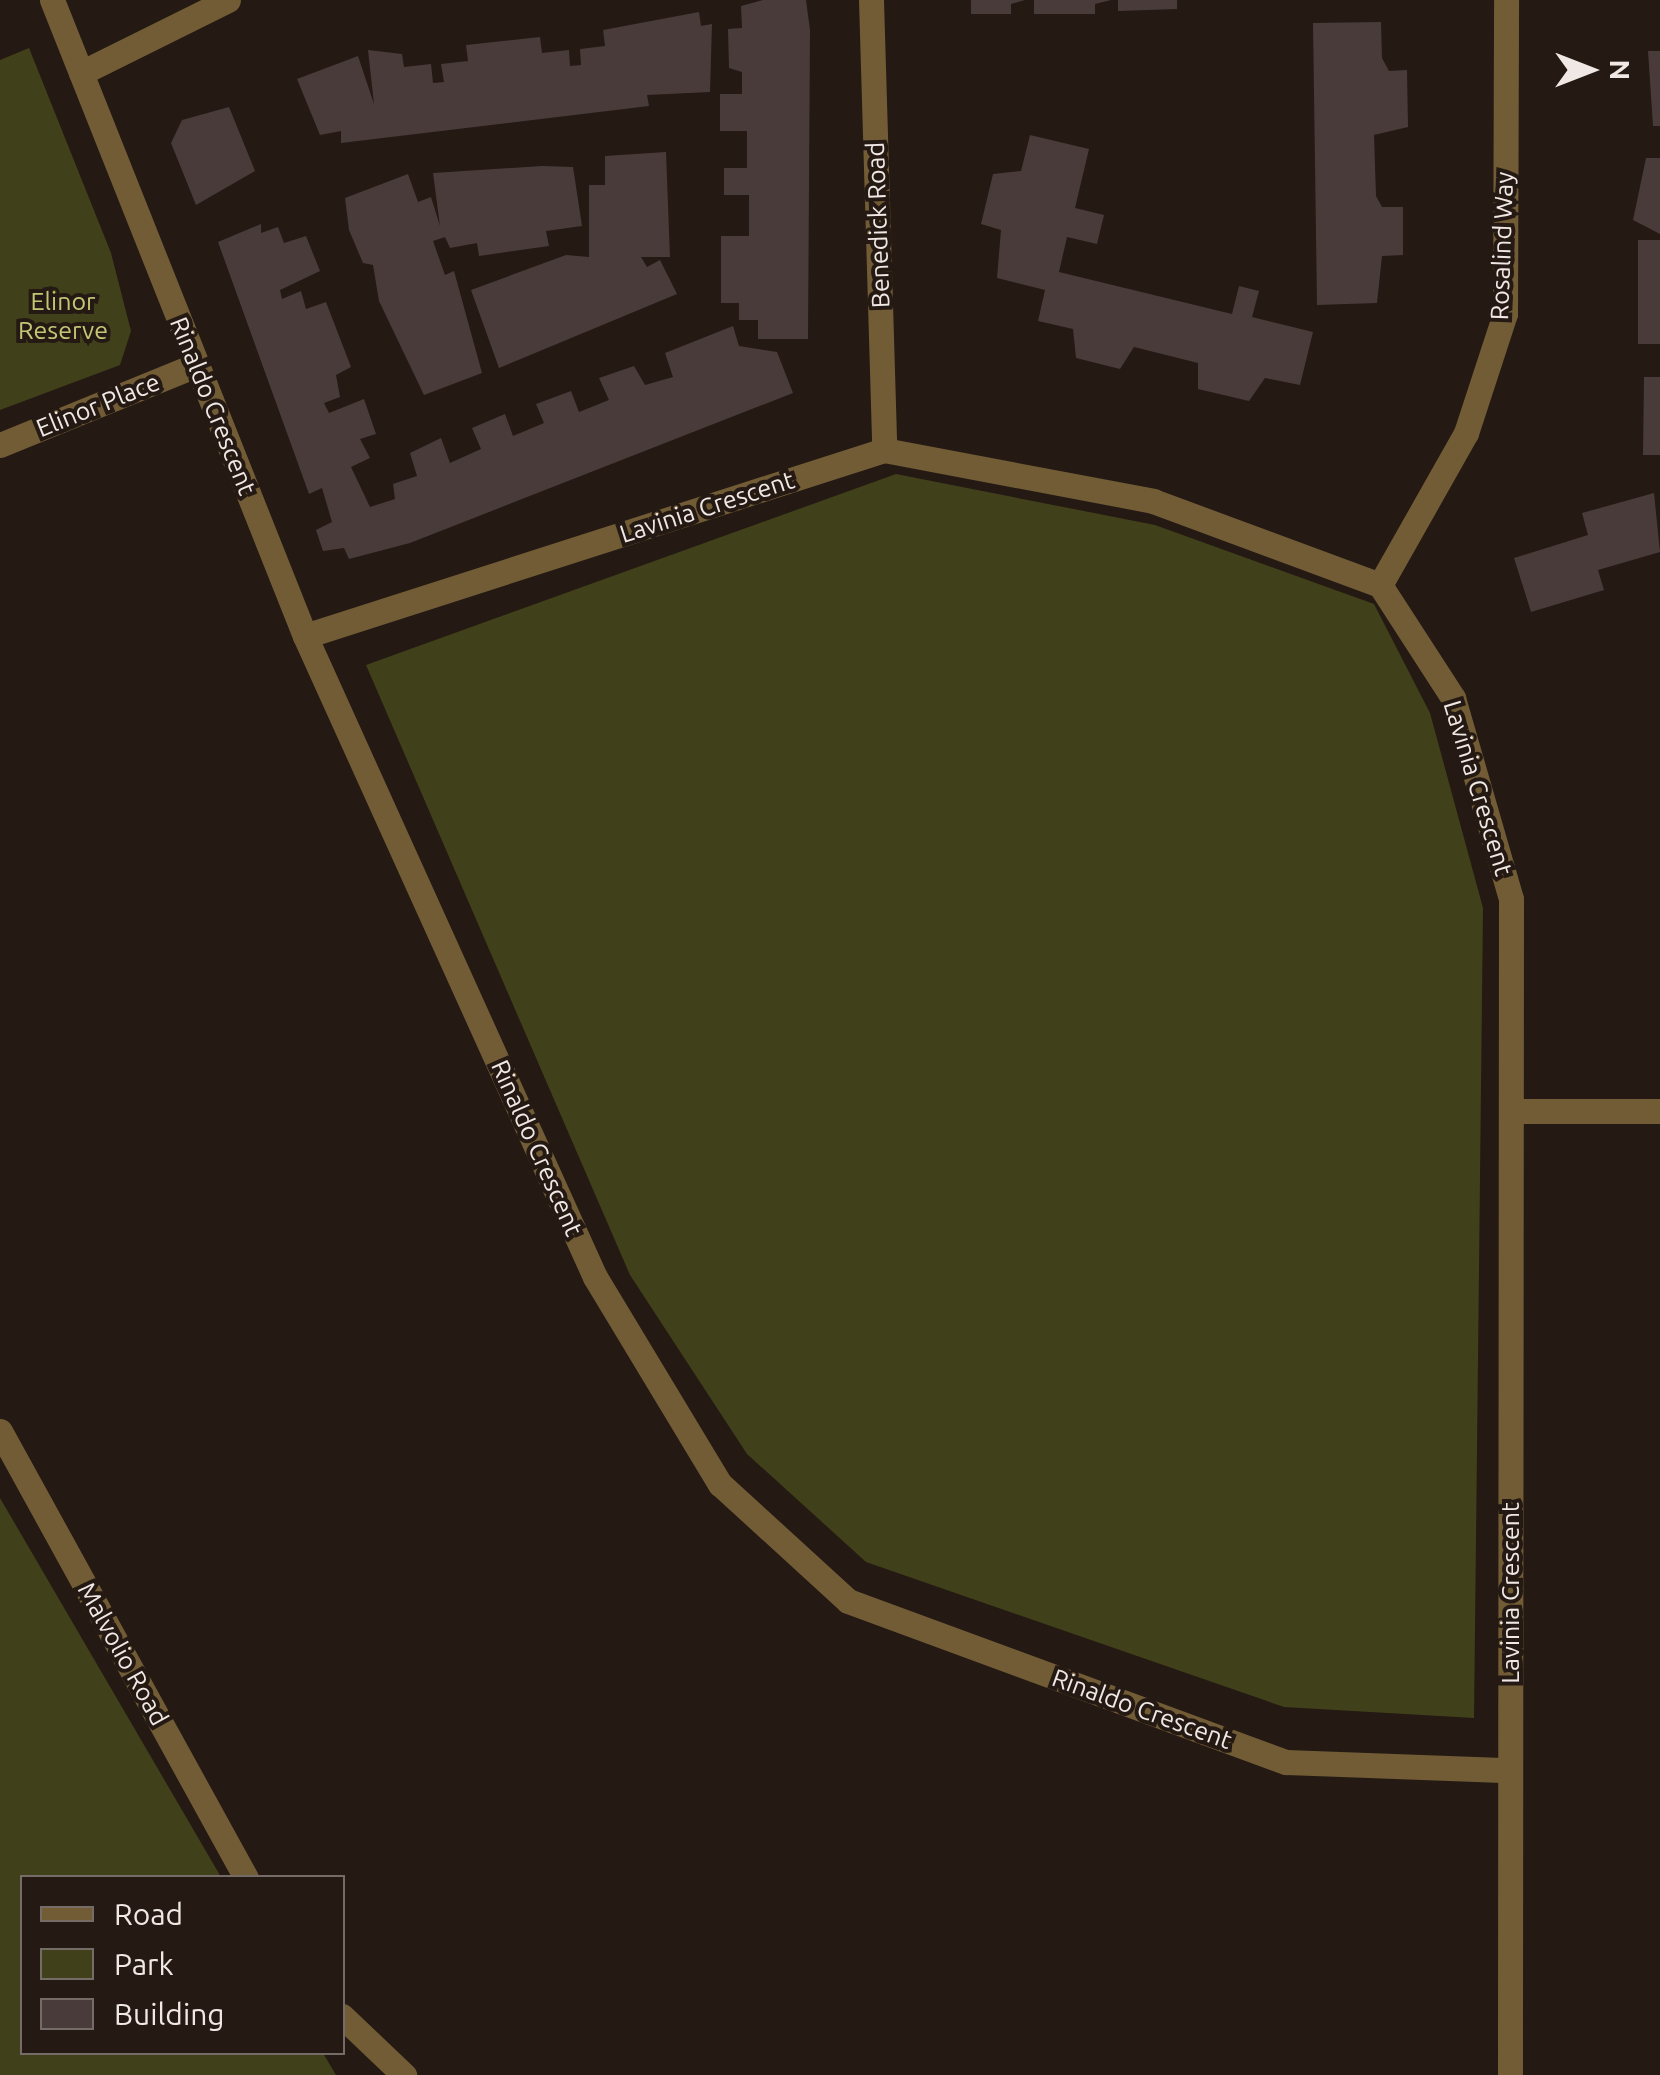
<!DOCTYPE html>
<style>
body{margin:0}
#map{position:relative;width:1660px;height:2075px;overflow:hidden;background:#241913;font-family:Ubuntu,sans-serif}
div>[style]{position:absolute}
.green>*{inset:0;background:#40401a}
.building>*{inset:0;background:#493b3a}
.minor>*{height:25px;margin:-12.5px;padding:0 12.5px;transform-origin:12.5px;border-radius:12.5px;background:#715c36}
span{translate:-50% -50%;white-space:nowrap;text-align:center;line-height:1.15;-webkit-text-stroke:8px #241913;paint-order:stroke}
.street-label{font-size:25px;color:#f0e8e4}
.park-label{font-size:25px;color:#c5c675}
.legend{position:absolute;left:20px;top:1875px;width:325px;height:180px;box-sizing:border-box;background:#241913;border:2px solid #766c67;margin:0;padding:12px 18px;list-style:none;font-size:30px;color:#f0e8e4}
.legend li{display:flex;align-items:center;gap:20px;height:50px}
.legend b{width:50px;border:2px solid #766c67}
.north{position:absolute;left:1540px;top:20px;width:100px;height:100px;-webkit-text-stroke:8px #241913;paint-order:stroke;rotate:90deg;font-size:28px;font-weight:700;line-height:40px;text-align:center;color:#f0e8e4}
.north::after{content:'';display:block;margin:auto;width:35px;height:45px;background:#f0e8e4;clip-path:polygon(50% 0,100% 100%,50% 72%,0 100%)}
</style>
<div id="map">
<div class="green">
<div style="clip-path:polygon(29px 48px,111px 253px,131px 331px,120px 365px,0 410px,0 60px)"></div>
<div style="clip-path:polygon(896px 474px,1155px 525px,1374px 604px,1430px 713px,1483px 908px,1474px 1718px,1284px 1707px,866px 1562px,747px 1454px,630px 1275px,366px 665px)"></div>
<div style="clip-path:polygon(0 1498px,221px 1877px,22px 1878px,22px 2052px,323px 2053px,336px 2075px,0 2075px)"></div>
</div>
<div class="building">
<div style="clip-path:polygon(763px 0,806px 0,810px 30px,808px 339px,758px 339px,758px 320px,739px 320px,739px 303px,721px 303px,721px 236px,749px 236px,749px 195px,724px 195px,724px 168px,747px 168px,747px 131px,720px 131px,720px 94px,742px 94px,742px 72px,729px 68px,728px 29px,742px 28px,741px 6px)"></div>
<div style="clip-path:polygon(971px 0,1025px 0,1011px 4px,1011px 14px,971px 14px)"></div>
<div style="clip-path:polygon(1034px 0,1111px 0,1095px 4px,1095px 14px,1034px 14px)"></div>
<div style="clip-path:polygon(1118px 0,1177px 0,1177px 9px,1118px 11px)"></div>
<div style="clip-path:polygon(699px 12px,701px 26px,712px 24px,710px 92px,647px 95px,649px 106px,341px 143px,341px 131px,320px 135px,297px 79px,358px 56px,374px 104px,368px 50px,402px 54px,404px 67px,431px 64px,433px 83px,444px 82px,441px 64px,468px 61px,466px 45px,540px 37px,542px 53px,569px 50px,570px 66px,581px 65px,580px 49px,605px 46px,603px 30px)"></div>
<div style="clip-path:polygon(1381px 22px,1382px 58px,1389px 71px,1407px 70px,1408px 127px,1374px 135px,1376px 196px,1382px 207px,1403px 207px,1403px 255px,1382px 256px,1377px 303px,1317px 305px,1313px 23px)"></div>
<div style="clip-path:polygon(1648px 51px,1660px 51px,1660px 126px,1653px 126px)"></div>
<div style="clip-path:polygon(229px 107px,255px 171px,196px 205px,171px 143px,182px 120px)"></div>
<div style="clip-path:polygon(1030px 135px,1089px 149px,1075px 208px,1104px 215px,1097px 244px,1067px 237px,1059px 272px,1232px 314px,1239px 286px,1259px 291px,1252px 317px,1313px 332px,1300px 385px,1265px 378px,1249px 401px,1198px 389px,1198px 363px,1134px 347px,1120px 369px,1076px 358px,1073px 329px,1038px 321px,1045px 290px,997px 278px,1001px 230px,981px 224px,993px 174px,1021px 171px)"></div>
<div style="clip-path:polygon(666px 152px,670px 257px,641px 257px,647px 267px,660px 260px,677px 294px,499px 368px,471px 290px,566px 255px,589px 257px,589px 185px,605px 185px,605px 156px)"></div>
<div style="clip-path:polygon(1646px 158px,1660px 158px,1660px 234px,1633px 220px)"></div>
<div style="clip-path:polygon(542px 166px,573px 167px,582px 226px,546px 231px,549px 246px,479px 256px,477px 243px,450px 248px,440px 226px,445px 237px,433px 241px,445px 275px,454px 271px,482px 373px,424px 395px,379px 301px,373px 265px,363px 263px,349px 230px,345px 198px,408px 174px,418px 202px,431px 197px,440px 226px,433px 173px)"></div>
<div style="clip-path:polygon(261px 224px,261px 233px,278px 227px,284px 243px,306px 236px,320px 271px,280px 290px,282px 299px,301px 291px,306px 309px,326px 302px,351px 367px,336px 375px,340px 397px,324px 403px,329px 413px,364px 399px,376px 434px,360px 439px,370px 458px,351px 467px,370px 507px,395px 499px,393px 484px,417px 476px,410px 453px,441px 438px,450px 463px,481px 449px,472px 428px,505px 414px,513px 436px,544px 423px,536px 404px,571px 391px,579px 412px,609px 400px,599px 378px,634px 366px,645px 385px,673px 377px,665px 353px,733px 326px,739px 346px,777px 352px,793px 393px,410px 543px,349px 559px,344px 548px,323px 551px,316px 530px,332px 522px,322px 488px,309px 494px,218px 242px)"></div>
<div style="clip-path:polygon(1638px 240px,1660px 240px,1660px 344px,1638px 344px)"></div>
<div style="clip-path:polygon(1644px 377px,1660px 377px,1660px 455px,1643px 455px)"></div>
<div style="clip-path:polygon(1654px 493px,1660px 552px,1598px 570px,1604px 590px,1531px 612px,1514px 558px,1588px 535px,1582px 513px)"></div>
</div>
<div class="minor">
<div style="left:52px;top:0;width:684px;rotate:68.31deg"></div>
<div style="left:305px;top:636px;width:704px;rotate:65.66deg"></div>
<div style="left:595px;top:1277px;width:242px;rotate:58.9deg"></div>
<div style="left:720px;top:1484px;width:173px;rotate:42.4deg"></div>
<div style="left:848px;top:1601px;width:467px;rotate:20.2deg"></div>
<div style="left:1286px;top:1762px;width:223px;rotate:2.1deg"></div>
<div style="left:871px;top:0;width:450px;rotate:88.3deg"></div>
<div style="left:81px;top:73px;width:164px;rotate:-26.4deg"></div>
<div style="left:0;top:445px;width:212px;rotate:-22.2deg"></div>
<div style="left:1380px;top:585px;width:175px;rotate:-60.5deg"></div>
<div style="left:1466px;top:433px;width:125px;rotate:-71.9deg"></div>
<div style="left:1505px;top:314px;width:314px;rotate:-89.8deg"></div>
<div style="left:305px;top:636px;width:608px;rotate:-17.81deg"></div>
<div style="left:884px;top:450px;width:274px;rotate:10.7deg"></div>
<div style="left:1153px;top:501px;width:242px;rotate:20.3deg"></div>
<div style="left:1380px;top:585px;width:135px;rotate:57.1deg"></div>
<div style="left:1453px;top:698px;width:209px;rotate:73.9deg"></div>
<div style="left:1511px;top:899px;width:1176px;rotate:90.05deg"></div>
<div style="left:1512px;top:1111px;width:148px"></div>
<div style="left:0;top:1431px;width:510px;rotate:61.17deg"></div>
<div style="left:342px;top:2016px;width:86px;rotate:43.6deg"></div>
</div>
<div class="street-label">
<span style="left:878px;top:225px;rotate:-92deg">Benedick Road</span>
<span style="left:1502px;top:246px;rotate:-88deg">Rosalind Way</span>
<span style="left:98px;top:405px;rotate:-22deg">Elinor Place</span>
<span style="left:213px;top:406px;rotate:68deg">Rinaldo Crescent</span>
<span style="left:707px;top:507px;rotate:-18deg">Lavinia Crescent</span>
<span style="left:1478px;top:788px;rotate:73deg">Lavinia Crescent</span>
<span style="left:537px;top:1148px;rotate:66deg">Rinaldo Crescent</span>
<span style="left:1510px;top:1593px;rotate:-90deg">Lavinia Crescent</span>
<span style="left:123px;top:1654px;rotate:61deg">Malvolio Road</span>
<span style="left:1142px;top:1709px;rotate:20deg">Rinaldo Crescent</span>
</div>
<div class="park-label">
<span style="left:63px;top:316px">Elinor<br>Reserve</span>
</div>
<ul class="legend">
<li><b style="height:12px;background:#715c36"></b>Road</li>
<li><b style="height:28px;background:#40401a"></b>Park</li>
<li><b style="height:28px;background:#493b3a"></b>Building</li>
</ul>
<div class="north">N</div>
</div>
